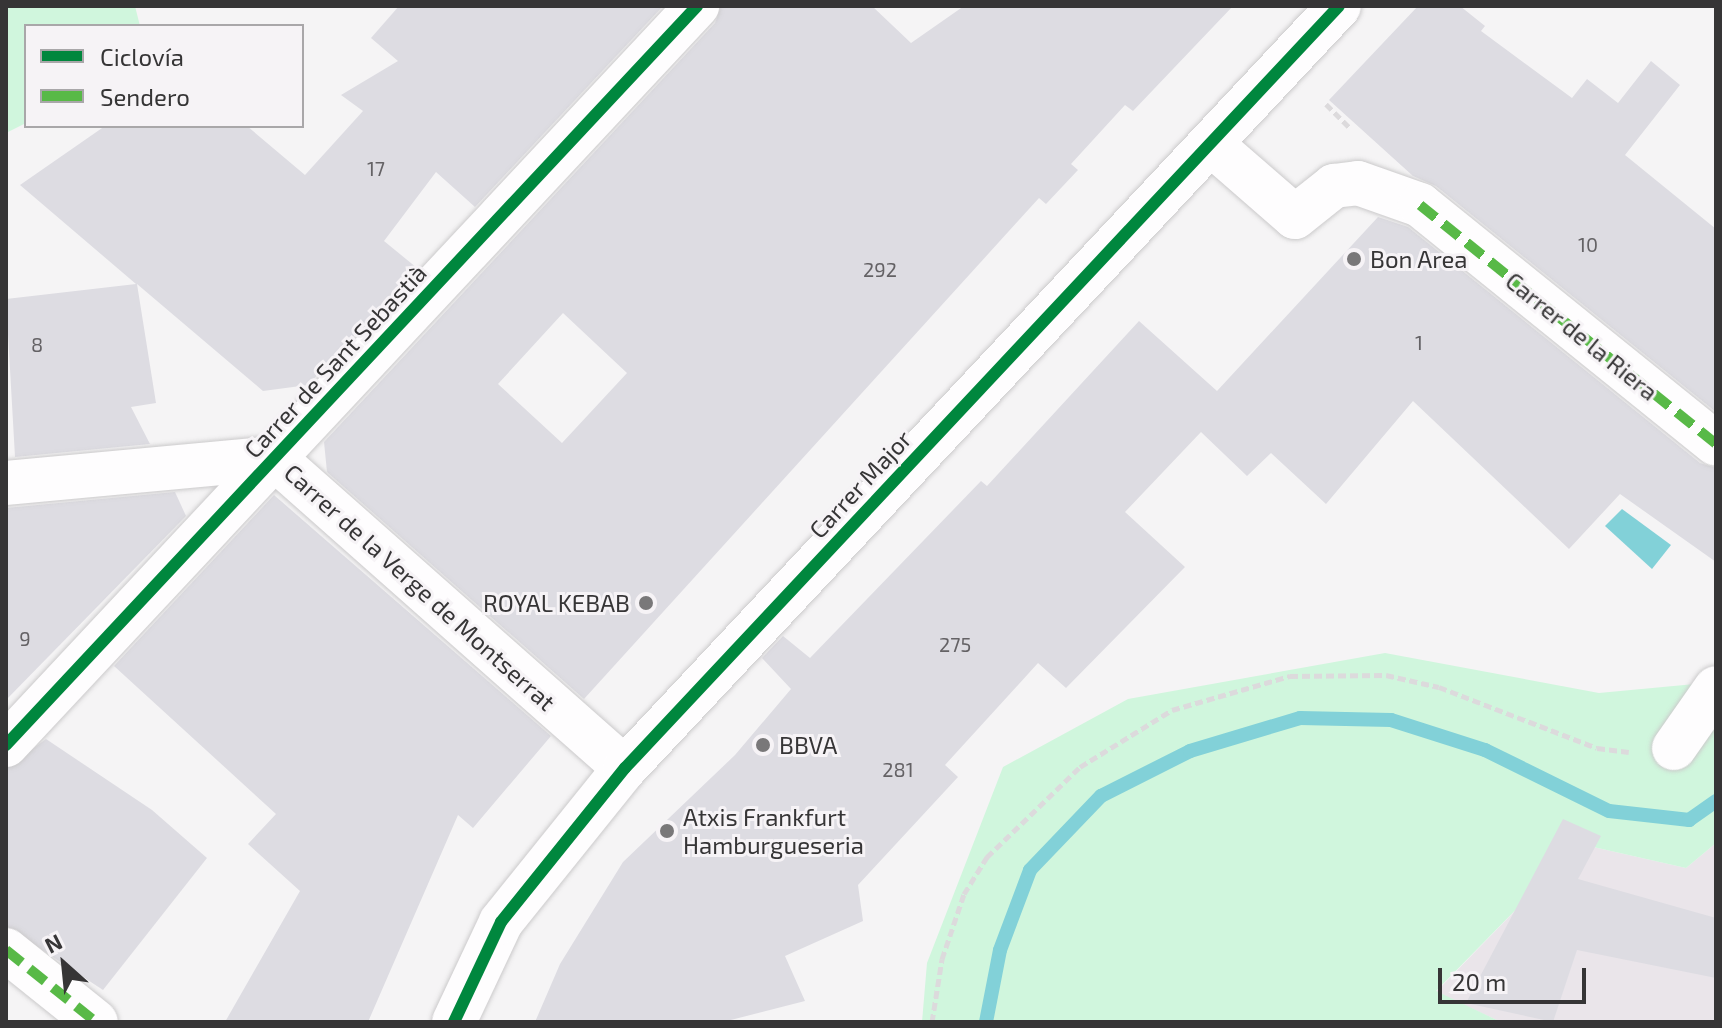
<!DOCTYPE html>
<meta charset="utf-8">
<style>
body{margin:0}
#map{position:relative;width:1722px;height:1028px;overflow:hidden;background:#f5f4f5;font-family:"Exo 2",sans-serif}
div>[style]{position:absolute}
.built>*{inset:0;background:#eae5ea}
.green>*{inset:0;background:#d0f6dd}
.water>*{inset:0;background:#82d1d8}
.stream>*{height:14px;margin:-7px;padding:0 7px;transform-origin:7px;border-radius:7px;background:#82d1d8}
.building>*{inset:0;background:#dddce2}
.path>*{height:5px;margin-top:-2.5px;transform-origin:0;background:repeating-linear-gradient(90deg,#dcdadc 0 8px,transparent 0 12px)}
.roads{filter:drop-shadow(0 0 2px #cbcacb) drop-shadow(0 0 2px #cbcacb)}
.minor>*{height:44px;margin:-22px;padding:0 22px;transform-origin:22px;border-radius:22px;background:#fefdfe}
.quiet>*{height:10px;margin-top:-5px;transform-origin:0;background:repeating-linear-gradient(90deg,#58b947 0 20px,transparent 0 30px)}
.cycleway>*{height:12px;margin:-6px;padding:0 6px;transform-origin:6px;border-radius:6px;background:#00873e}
.dots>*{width:22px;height:22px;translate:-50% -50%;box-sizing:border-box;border:4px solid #f6f3f6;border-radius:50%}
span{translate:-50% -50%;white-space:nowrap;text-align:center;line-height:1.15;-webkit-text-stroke:6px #f6f3f6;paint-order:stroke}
.number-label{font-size:20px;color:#646265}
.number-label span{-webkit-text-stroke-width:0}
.poi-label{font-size:24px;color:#363536}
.left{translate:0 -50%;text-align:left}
.right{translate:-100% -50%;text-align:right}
.street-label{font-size:24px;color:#363536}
.frame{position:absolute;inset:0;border:8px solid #363536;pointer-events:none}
.legend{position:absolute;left:24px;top:24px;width:280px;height:104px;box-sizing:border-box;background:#f6f3f6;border:2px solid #a9a7a9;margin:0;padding:10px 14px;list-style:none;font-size:24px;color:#363536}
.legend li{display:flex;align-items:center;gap:16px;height:40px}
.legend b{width:40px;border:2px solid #a9a7a9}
.north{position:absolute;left:24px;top:924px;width:80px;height:80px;-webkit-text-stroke:6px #f6f3f6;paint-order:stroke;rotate:333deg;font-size:22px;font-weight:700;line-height:32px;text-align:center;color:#363536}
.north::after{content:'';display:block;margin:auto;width:28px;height:36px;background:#363536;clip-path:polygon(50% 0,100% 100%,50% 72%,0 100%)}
.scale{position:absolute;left:1438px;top:968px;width:148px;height:36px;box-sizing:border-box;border:4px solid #363536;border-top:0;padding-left:10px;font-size:24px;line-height:28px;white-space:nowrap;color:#363536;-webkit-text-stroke:6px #f6f3f6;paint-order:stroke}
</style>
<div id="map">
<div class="built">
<div style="clip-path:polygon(1716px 843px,1716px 1022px,1501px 1022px,1436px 992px,1580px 844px,1686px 868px)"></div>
</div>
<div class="green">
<div style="clip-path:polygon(135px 6px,140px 26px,26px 26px,26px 123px,6px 133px,6px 7px)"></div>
<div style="clip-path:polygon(1385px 653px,1599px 693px,1716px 682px,1716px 843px,1686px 868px,1580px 844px,1436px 991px,1501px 1022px,922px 1022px,927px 963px,1003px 767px,1128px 699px)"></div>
</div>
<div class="water">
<div style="clip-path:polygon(1622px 509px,1671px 545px,1652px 569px,1605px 526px)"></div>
</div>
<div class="stream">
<div style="left:986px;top:1022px;width:73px;rotate:-79deg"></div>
<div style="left:1000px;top:950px;width:85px;rotate:-69.4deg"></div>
<div style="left:1030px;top:870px;width:103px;rotate:-46.2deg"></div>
<div style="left:1101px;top:796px;width:100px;rotate:-26.8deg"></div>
<div style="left:1190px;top:751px;width:115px;rotate:-16.7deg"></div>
<div style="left:1300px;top:718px;width:91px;rotate:1.3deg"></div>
<div style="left:1391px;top:720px;width:99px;rotate:17.7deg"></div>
<div style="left:1485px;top:750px;width:138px;rotate:26.2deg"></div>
<div style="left:1609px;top:811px;width:81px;rotate:6.4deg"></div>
<div style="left:1689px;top:820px;width:33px;rotate:-35deg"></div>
</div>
<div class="building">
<div style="clip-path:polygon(399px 6px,663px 6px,475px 207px,436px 172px,384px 241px,417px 268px,308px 385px,263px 391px,137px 284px,156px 403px,131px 407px,150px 444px,15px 457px,6px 299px,136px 284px,20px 185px,105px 126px,247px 126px,305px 175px,363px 111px,341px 95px,398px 61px,371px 38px)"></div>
<div style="clip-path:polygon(evenodd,721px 6px,872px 6px,911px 43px,964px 6px,1233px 6px,1133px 111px,1125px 105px,1071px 164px,1078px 170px,1046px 204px,1039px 198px,584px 699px,327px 472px,324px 442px,715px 23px,721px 6px,563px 313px,627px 373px,562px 443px,498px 384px,563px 313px)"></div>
<div style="clip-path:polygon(1418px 6px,1460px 6px,1485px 26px,1481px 31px,1572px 98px,1587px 79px,1618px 103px,1651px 61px,1680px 85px,1625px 155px,1716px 229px,1716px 412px,1436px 186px,1413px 176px,1329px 100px)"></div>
<div style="clip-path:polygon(1378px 217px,1408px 227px,1700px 463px,1716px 468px,1716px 562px,1620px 494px,1569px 549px,1413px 401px,1326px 504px,1271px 453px,1247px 476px,1201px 432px,1125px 512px,1185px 567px,1066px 688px,1038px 663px,945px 765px,958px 777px,858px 885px,863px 921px,785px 956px,805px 1001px,723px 1022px,535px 1022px,560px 964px,623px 862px,735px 755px,791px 689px,762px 658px,783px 636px,810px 658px,981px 481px,987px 486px,1139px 321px,1217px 391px)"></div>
<div style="clip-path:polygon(175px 492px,186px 516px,6px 700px,6px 508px)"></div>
<div style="clip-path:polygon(274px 495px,551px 736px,473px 828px,458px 815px,368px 1022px,225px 1022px,300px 891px,248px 844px,276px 814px,114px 666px)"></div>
<div style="clip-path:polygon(46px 739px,152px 810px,207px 858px,103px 990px,6px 926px,6px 769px)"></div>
<div style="clip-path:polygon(1563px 819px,1601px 836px,1578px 879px,1716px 918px,1716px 978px,1577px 950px,1553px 1022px,1466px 1003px)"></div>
</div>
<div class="path">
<div style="left:1326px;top:104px;width:35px;rotate:45deg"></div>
<div style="left:932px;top:1022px;width:64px;rotate:-81deg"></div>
<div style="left:942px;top:959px;width:69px;rotate:-71.3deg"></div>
<div style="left:964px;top:894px;width:44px;rotate:-58.1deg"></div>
<div style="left:987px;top:857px;width:129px;rotate:-44.1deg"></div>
<div style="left:1080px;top:767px;width:108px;rotate:-31.8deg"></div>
<div style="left:1172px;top:710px;width:123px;rotate:-16.1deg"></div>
<div style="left:1290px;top:676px;width:96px;rotate:-0.6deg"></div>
<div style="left:1386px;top:675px;width:54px;rotate:12.8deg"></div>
<div style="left:1439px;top:687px;width:169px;rotate:21.1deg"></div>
<div style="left:1597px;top:748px;width:32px;rotate:7deg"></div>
</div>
<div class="roads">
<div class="minor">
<div style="left:1211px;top:144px;width:111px;rotate:41deg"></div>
<div style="left:1295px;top:217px;width:50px;rotate:-38.5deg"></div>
<div style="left:1334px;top:186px;width:24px;rotate:-7deg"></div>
<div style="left:1358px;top:183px;width:66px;rotate:19.5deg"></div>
<div style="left:1420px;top:205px;width:380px;rotate:38.9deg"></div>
<div style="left:6px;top:483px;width:269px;rotate:-5.3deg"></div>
<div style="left:274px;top:458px;width:468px;rotate:41.5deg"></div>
<div style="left:6px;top:745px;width:1012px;rotate:-46.92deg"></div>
<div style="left:1674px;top:748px;width:73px;rotate:-55deg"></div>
<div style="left:6px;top:950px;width:115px;rotate:38.7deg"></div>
<div style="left:454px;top:1022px;width:110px;rotate:-64.8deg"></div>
<div style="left:501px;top:922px;width:198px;rotate:-51.2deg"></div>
<div style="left:625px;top:768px;width:1044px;rotate:-46.86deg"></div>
</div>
</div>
<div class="quiet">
<div style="left:1420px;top:205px;width:380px;rotate:38.9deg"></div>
<div style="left:6px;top:950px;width:115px;rotate:38.7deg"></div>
</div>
<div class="cycleway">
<div style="left:6px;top:745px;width:1012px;rotate:-46.92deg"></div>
<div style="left:454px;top:1022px;width:110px;rotate:-64.8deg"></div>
<div style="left:501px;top:922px;width:198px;rotate:-51.2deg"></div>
<div style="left:625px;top:768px;width:1044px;rotate:-46.86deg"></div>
</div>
<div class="dots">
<div style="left:1354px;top:259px;background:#797879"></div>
<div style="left:646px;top:603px;background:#797879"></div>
<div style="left:763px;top:745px;background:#797879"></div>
<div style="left:667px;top:831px;background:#797879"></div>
</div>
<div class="number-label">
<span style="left:376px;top:168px">17</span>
<span style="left:1588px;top:244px">10</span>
<span style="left:880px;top:269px">292</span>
<span style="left:1419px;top:342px">1</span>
<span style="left:37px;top:344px">8</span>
<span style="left:25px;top:638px">9</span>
<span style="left:955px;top:644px">275</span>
<span style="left:898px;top:769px">281</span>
</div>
<div class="poi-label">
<span class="left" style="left:1370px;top:259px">Bon Area</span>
<span class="right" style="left:630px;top:603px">ROYAL KEBAB</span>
<span class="left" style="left:779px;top:745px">BBVA</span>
<span class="left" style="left:683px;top:831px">Atxis Frankfurt<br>Hamburgueseria</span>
</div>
<div class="street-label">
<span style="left:1582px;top:336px;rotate:39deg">Carrer de la Riera</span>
<span style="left:335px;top:361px;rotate:-47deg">Carrer de Sant Sebastià</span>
<span style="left:860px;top:484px;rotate:-47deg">Carrer Major</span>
<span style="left:420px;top:587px;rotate:42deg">Carrer de la Verge de Montserrat</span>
</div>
<div class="frame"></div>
<ul class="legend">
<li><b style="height:10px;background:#00873e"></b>Ciclovía</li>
<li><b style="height:10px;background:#58b947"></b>Sendero</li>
</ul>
<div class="north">N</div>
<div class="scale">20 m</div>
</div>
